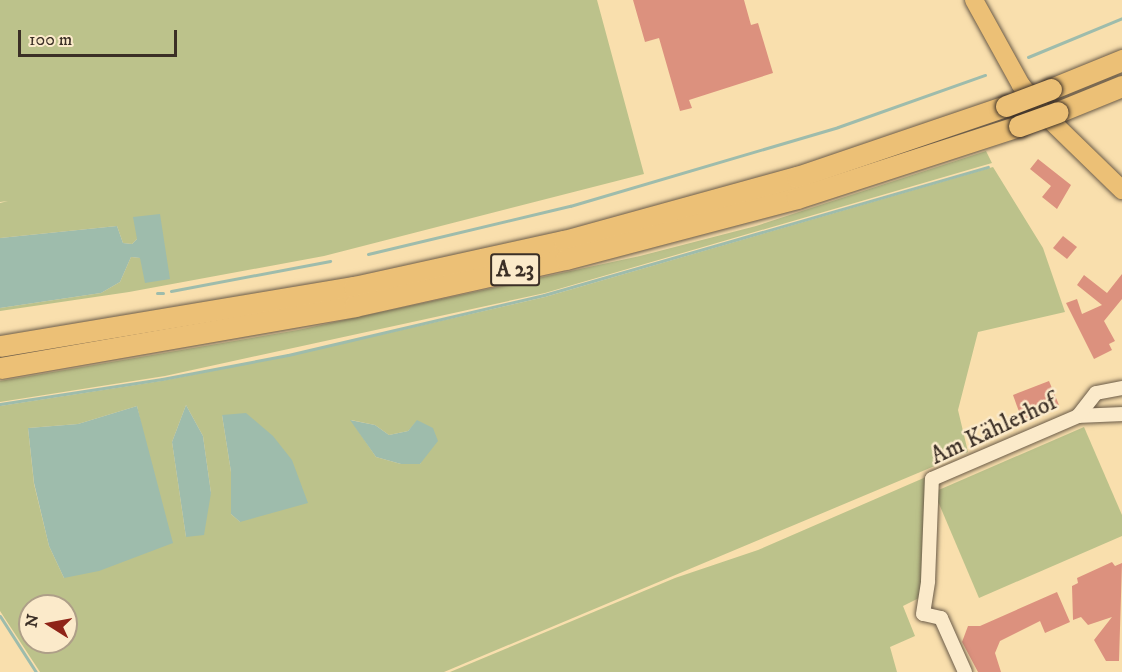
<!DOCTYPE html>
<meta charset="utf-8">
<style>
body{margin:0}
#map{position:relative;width:1122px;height:672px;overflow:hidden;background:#f9dfad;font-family:"IM FELL DW Pica",serif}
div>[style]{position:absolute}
.green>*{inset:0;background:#bcc28b}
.water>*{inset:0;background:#9ebcac}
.stream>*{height:3px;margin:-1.5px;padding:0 1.5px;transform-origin:1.5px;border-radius:1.5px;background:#9ebcac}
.building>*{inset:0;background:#dc917e}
.roads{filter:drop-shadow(0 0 2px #6a5b48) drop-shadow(0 0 2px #6a5b48)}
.minor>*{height:14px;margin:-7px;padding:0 7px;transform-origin:7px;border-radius:7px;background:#fbeaca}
.major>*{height:18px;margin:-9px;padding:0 9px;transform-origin:9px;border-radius:9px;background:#ecc076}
.highway>*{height:21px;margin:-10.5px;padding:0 10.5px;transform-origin:10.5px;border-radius:10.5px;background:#ecc076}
.bridges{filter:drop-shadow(0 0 2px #3b2f26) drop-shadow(0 0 2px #3b2f26)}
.highway-bridge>*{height:21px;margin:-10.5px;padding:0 10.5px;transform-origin:10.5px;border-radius:10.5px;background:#ecc076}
span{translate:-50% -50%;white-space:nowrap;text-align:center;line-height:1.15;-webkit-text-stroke:5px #fbeaca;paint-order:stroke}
.shield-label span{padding:2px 4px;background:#fbeaca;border:2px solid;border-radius:4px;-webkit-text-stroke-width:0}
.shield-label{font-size:22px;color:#3b2f26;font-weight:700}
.street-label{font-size:24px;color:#3b2f26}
.north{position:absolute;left:18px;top:594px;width:60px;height:60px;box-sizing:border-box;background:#fbeaca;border:2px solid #ae9f88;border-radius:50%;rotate:281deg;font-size:16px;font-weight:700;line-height:24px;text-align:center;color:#3b2f26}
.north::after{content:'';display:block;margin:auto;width:21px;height:27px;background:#8f2418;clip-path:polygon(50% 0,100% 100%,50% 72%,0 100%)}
.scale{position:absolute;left:18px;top:30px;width:159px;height:27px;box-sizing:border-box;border:3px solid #3b2f26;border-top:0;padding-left:8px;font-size:18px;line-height:21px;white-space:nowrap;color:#3b2f26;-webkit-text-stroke:4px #fbeaca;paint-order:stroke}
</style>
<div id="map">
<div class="green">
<div style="clip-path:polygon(0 0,597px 0,644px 174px,324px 256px,129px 292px,0 311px,0 308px,101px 293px,120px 282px,131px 257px,140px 258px,137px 239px,132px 244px,123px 243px,117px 226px,0 238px,0 203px,8px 201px,0 202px)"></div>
<div style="clip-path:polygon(986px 151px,992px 163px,545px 293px,165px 376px,0 402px,0 381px,298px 330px,640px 256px,756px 226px)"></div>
<div style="clip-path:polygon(evenodd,993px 167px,1043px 248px,1065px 312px,978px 332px,958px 410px,968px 452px,444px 672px,40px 672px,0 611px,0 406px,161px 381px,288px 356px,545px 297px,993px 167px,186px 405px,203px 436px,211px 493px,186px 537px,172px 442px,186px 405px,993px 167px,137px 406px,148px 455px,64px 578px,49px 546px,34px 484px,28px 428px,78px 424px,137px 406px,993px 167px,222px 415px,223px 415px,240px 522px,231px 514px,231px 472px,222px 415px,993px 167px,351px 420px,375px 425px,389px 435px,408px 431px,417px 421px,425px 453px,420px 464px,401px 464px,376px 457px,351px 420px,993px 167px,30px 606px,66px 606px,66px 642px,30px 642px,30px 606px)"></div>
<div style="clip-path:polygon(1084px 427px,1122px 515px,1122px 536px,979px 598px,934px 492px)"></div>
<div style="clip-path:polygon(926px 477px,923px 596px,903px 606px,915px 636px,890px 647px,897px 672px,450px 672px,675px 578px,758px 550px)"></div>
</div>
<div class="water">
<div style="clip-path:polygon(160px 214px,170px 279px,145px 283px,140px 258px,131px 257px,120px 282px,101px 293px,0 308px,0 238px,117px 226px,123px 243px,132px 244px,137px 239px,133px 217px)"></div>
<div style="clip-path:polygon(186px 405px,203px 436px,211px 493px,204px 535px,186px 537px,172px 442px)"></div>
<div style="clip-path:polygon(137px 406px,173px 543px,99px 571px,64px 578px,49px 546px,34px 483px,28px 428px,78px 424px)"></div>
<div style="clip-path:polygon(246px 413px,273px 436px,292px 460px,308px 503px,240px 522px,231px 514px,231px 472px,222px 415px)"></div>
<div style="clip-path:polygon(350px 420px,375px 425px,389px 435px,408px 431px,417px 420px,433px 428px,438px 441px,420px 464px,401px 464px,376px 457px)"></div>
</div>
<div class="stream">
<div style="left:1028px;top:57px;width:102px;rotate:-22.5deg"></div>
<div style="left:368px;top:254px;width:208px;rotate:-13.4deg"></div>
<div style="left:570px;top:206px;width:279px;rotate:-16.4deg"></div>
<div style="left:838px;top:127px;width:156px;rotate:-19.5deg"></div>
<div style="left:171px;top:291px;width:162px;rotate:-10.7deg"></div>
<div style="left:157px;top:293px;width:6px"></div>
<div style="left:0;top:404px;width:164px;rotate:-8.8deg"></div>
<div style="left:162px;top:379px;width:128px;rotate:-10.8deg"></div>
<div style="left:288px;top:355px;width:263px;rotate:-13.2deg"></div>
<div style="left:544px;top:295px;width:462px;rotate:-16.1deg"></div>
<div style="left:0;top:616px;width:67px;rotate:57.3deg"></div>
</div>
<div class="building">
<div style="clip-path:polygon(633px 0,744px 0,751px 25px,758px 23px,773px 73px,689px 100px,692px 108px,680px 111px,659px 38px,645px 42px)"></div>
<div style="clip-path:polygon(1038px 159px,1071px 185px,1057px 209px,1042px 197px,1051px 186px,1030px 169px)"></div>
<div style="clip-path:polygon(1063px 236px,1077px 247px,1067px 259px,1053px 248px)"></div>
<div style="clip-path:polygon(1122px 274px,1122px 299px,1104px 321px,1115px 341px,1109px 344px,1112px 350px,1094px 359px,1066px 303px,1077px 299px,1082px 314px,1102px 305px,1077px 285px,1084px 275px,1107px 293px)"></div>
<div style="clip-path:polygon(1049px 381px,1059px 405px,1022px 420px,1013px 395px)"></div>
<div style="clip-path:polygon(1112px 562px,1115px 566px,1122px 563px,1119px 661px,1106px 661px,1094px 640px,1112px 617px,1088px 625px,1081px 617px,1073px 620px,1072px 586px,1078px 583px,1077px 578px)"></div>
<div style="clip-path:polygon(1057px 592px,1070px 622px,1045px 633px,1040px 621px,1000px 641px,995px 653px,1001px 672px,978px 672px,962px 642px,968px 626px,980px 626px)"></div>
</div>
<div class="roads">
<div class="minor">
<div style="left:1078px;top:416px;width:44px;rotate:-2.6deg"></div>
<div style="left:965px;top:672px;width:59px;rotate:-114deg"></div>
<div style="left:941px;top:618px;width:18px;rotate:-167deg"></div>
<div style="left:923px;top:614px;width:33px;rotate:-81deg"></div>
<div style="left:928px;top:581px;width:102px;rotate:-87.8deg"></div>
<div style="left:932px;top:479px;width:159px;rotate:-23.3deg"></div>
<div style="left:1078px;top:416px;width:29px;rotate:-52deg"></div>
<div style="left:1096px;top:393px;width:26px;rotate:-11deg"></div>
</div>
<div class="major">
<div style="left:974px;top:0;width:97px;rotate:61.1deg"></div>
<div style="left:1021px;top:85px;width:41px;rotate:50.9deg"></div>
<div style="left:1047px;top:117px;width:105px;rotate:44.2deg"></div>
</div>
<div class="highway">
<div style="left:1051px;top:89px;width:77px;rotate:-22.2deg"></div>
<div style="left:1058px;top:112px;width:69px;rotate:-22.1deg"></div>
<div style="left:0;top:346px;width:359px;rotate:-9.5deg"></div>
<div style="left:354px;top:287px;width:215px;rotate:-12.4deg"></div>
<div style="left:564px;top:241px;width:242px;rotate:-15.4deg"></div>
<div style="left:797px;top:177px;width:221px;rotate:-18.8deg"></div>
<div style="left:0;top:368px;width:360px;rotate:-9.9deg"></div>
<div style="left:355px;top:306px;width:216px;rotate:-12.6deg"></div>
<div style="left:566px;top:259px;width:239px;rotate:-14.8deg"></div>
<div style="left:797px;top:198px;width:233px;rotate:-18deg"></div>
</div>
</div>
<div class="bridges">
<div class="highway-bridge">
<div style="left:1006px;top:106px;width:48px;rotate:-20.7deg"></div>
<div style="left:1019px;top:126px;width:41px;rotate:-19.7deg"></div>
</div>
</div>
<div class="shield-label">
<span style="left:515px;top:270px">A 23</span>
</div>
<div class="street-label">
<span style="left:994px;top:430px;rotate:-25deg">Am Kählerhof</span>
</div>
<div class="north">N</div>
<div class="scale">100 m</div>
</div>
